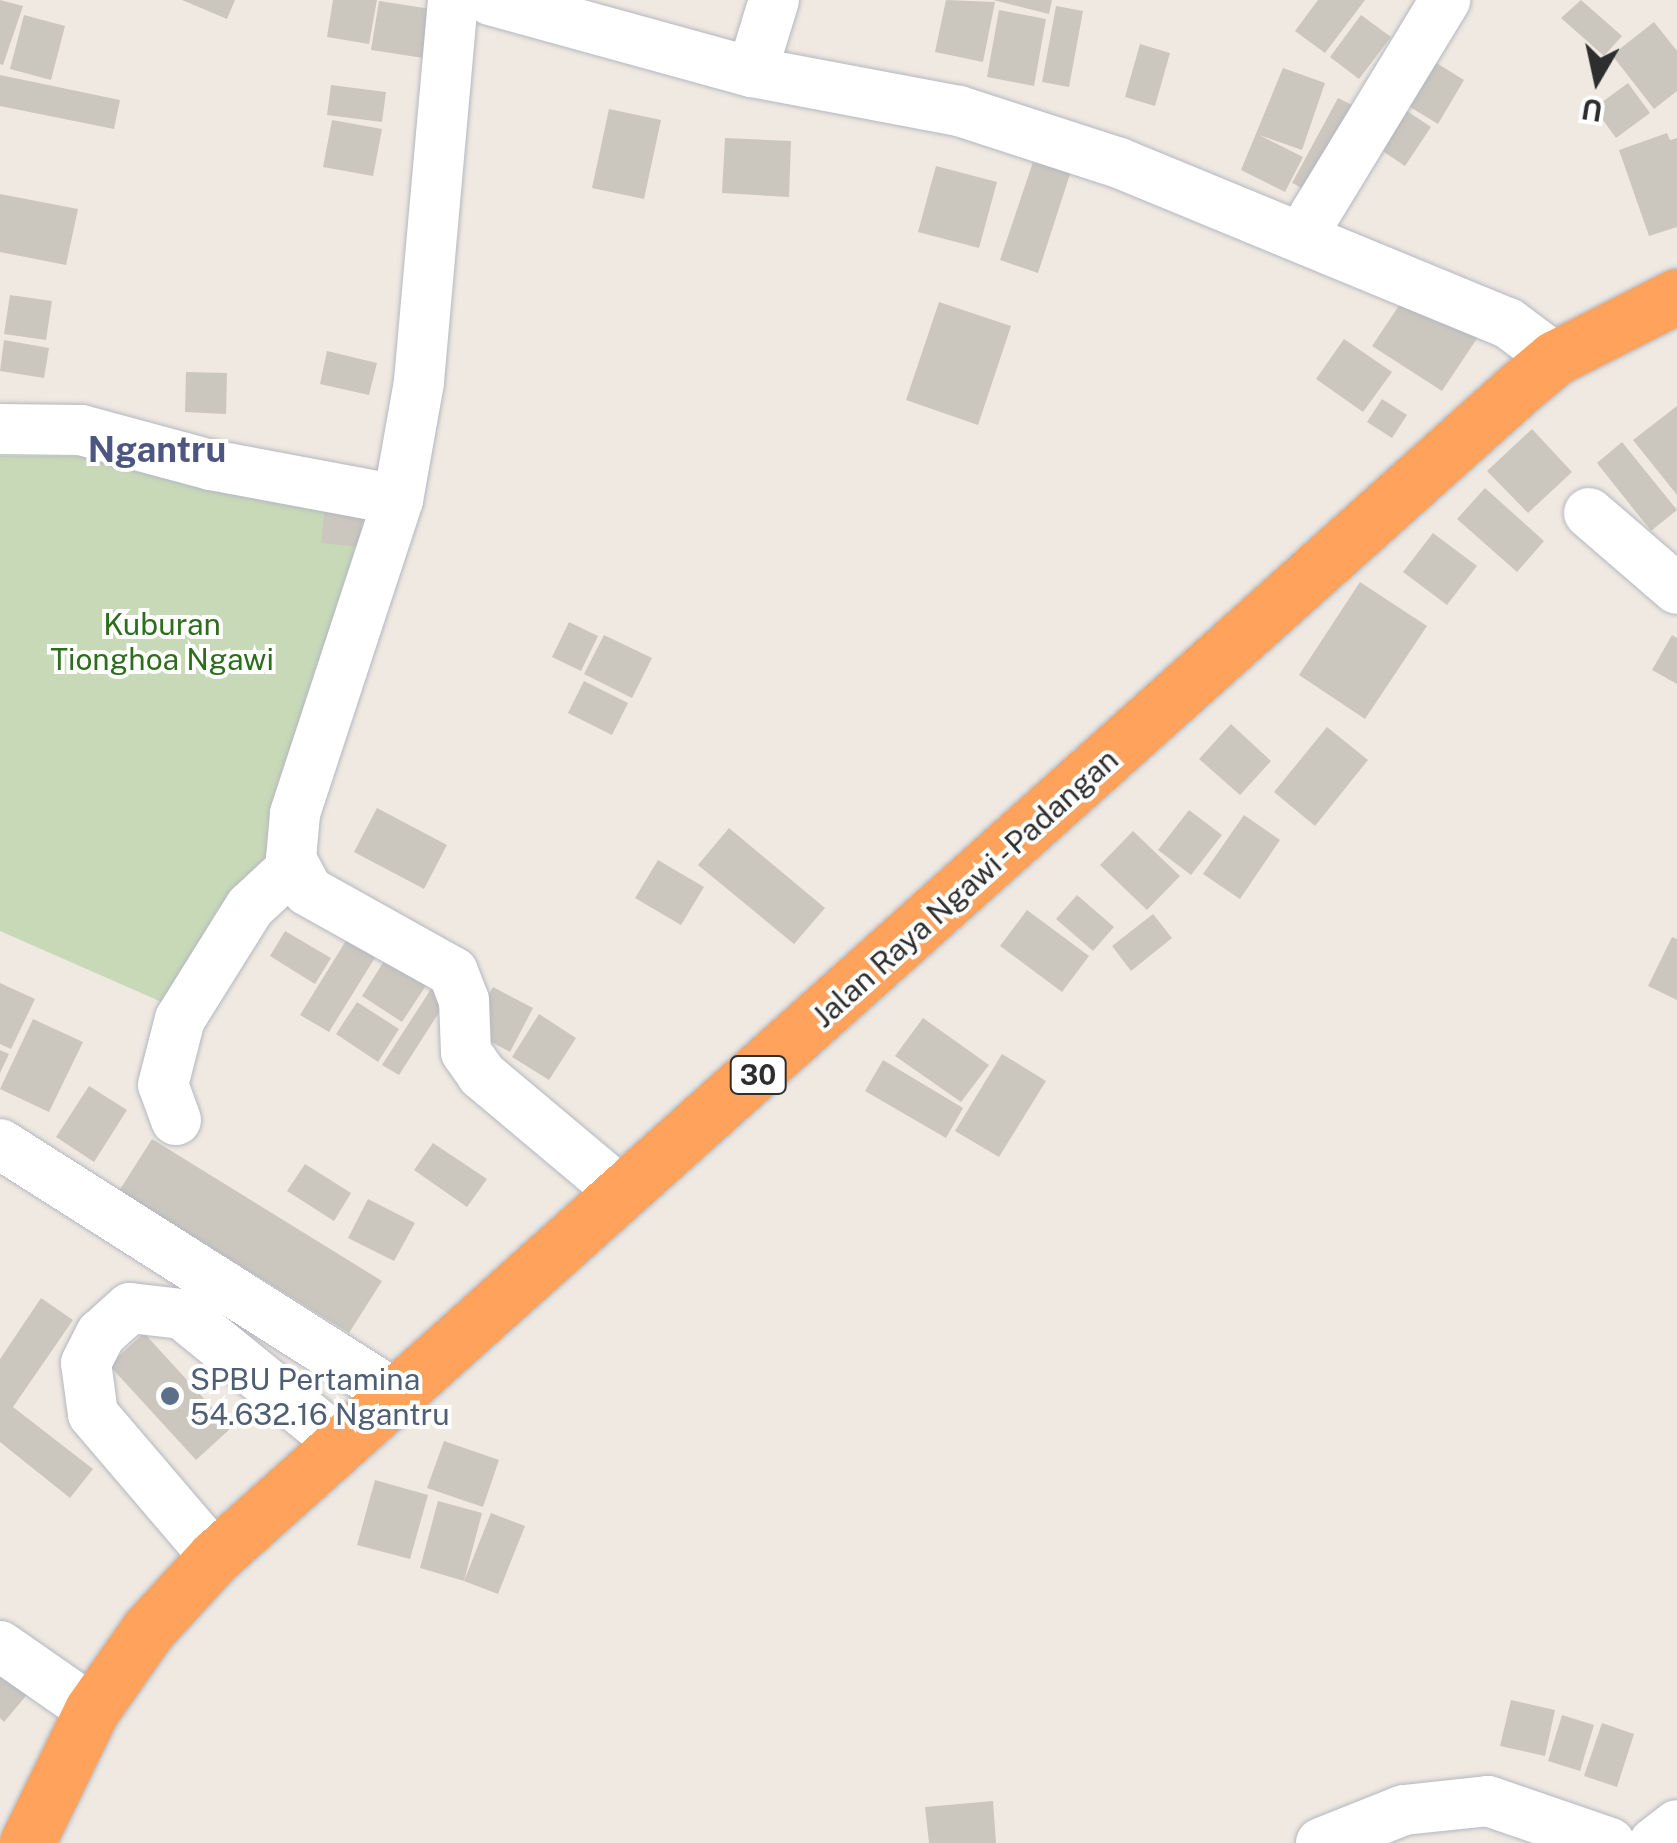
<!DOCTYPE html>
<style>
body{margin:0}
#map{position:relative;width:1677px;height:1843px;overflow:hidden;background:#efe9e1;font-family:"Public Sans",sans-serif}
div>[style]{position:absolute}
.cemetery>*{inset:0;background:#c8d9b8}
.building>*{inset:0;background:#cbc7bf}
.roads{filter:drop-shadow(0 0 2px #b4b7c1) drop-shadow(0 0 2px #b4b7c1)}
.minor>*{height:50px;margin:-25px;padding:0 25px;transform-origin:25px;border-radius:25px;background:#fff}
.highway>*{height:55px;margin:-27.5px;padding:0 27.5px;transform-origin:27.5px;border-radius:27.5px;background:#ffa35c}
.dots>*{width:28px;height:28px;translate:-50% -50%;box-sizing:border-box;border:5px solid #fff;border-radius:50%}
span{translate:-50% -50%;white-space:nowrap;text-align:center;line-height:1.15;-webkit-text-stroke:8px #fff;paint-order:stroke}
.shield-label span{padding:2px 8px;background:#fff;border:2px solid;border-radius:8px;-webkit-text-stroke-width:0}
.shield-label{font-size:28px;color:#2e2e2e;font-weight:700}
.park-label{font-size:30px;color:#2c6e1b}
.street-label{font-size:30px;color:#2e2e2e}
.service-label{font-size:30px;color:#4e5e75}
.left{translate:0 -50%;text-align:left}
.quarter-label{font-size:35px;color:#4d5680;font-weight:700}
.north{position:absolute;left:1547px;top:30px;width:100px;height:100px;-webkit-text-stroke:8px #fff;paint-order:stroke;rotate:189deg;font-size:28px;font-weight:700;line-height:40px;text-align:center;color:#2e2e2e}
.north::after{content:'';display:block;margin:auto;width:35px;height:45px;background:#2e2e2e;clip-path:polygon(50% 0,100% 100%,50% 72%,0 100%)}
</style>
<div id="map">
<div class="cemetery">
<div style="clip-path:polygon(0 456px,83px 456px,377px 509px,277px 833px,264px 863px,219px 907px,164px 1003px,0 931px)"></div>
</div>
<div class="building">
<div style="clip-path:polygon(0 0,23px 6px,3px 65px,0 64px)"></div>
<div style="clip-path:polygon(182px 0,235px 0,227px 19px)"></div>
<div style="clip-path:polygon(333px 0,377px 0,369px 44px,327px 37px)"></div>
<div style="clip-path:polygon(946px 0,995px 2px,983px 62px,935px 52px)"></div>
<div style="clip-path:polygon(993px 0,1052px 0,1049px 14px)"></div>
<div style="clip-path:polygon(1318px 0,1365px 0,1325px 53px,1295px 31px)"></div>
<div style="clip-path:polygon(1581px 0,1622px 36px,1604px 56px,1561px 18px)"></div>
<div style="clip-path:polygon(379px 1px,438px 10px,430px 59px,371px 50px)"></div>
<div style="clip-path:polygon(1056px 6px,1083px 11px,1069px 87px,1042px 82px)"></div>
<div style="clip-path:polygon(999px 10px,1046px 19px,1034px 86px,987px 77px)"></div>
<div style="clip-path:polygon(24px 15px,65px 26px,51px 80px,10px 69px)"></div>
<div style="clip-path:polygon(1361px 15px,1391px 37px,1359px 79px,1330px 57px)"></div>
<div style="clip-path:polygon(1654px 22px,1677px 51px,1677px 91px,1654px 109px,1612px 55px)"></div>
<div style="clip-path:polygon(1140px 44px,1170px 53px,1155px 106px,1125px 97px)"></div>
<div style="clip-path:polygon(1422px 54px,1464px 80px,1438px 124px,1395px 98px)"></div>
<div style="clip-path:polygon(1283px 68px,1325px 83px,1302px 150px,1259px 135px,1303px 157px,1285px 192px,1241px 170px)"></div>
<div style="clip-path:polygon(0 75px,120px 100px,114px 129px,0 106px)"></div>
<div style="clip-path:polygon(1628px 83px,1650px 113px,1616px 138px,1594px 108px)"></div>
<div style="clip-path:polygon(331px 85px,386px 92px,382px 122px,327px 115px)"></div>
<div style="clip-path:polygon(1338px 98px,1364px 111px,1319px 197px,1292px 183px)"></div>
<div style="clip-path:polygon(1395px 103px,1431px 127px,1405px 166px,1369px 142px)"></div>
<div style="clip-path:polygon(609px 109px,661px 120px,644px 199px,592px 188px)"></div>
<div style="clip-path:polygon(332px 120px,382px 129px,373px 176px,323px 167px)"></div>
<div style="clip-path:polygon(1667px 133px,1670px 140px,1677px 138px,1677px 227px,1649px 236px,1619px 150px)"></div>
<div style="clip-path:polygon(725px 138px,791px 141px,789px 197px,722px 193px)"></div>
<div style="clip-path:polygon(1035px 156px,1072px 168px,1038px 273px,1000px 260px)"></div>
<div style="clip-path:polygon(936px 166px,997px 182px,979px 248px,918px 232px)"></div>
<div style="clip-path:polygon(0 194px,78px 209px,66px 265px,0 252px)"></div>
<div style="clip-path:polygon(1408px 292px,1478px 337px,1442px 391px,1372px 346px)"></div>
<div style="clip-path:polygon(10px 295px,52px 301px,46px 340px,4px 334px)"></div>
<div style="clip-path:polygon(939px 302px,1011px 326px,978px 425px,906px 400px)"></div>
<div style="clip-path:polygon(1344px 339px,1392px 372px,1363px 412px,1316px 379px)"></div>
<div style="clip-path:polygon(4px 340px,49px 348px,44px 378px,0 371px)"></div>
<div style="clip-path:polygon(327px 351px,377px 363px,369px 395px,320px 384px)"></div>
<div style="clip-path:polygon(186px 372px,227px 373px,226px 414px,185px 412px)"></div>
<div style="clip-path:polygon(1382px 399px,1407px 415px,1392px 438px,1367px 422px)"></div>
<div style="clip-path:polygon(1677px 406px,1677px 495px,1633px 440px)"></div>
<div style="clip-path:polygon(1532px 429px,1572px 472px,1528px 513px,1487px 471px)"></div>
<div style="clip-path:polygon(1622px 442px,1677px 510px,1651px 531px,1597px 463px)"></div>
<div style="clip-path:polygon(1485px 488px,1544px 541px,1517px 572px,1457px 519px)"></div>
<div style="clip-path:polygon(326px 496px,364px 501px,359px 547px,321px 543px)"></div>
<div style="clip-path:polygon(1433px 533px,1477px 566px,1447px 605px,1403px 572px)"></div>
<div style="clip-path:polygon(1360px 582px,1427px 626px,1365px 719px,1299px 675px)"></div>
<div style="clip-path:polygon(569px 622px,598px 636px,581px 671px,552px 657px)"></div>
<div style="clip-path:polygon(604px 635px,652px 658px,632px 698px,584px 674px)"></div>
<div style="clip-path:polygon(1672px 635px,1677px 638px,1677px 684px,1652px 670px)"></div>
<div style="clip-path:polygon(584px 681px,628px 703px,612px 735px,568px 713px)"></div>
<div style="clip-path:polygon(1231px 724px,1271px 761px,1240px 795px,1199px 759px)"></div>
<div style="clip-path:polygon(1327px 727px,1368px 760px,1315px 826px,1274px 792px)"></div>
<div style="clip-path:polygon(377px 808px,447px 845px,424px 889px,354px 852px)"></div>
<div style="clip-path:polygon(1189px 810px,1222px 835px,1191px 875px,1158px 850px)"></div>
<div style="clip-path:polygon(1244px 815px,1280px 840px,1240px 899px,1203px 874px)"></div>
<div style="clip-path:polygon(729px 828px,825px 908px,794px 944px,698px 865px)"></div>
<div style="clip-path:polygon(1133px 831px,1180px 876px,1147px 910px,1100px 865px)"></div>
<div style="clip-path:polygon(658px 860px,704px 887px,681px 925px,635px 898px)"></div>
<div style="clip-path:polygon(1077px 895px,1114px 927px,1093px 951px,1056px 919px)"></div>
<div style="clip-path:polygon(1027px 910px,1089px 956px,1062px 992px,1000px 946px)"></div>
<div style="clip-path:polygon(1153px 914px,1172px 938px,1131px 971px,1112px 946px)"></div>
<div style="clip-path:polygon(285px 931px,331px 958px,315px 984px,270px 956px)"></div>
<div style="clip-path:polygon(1672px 937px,1677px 939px,1677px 1000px,1648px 986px)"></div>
<div style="clip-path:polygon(347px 939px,376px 956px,329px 1032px,300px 1015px)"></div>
<div style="clip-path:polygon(388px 955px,429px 981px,402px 1022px,362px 996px)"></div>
<div style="clip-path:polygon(0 983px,35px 999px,11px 1049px,0 1044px)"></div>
<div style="clip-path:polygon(493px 987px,533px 1008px,510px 1052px,469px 1030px)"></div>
<div style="clip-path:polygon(431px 989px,447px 1000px,399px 1075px,382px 1065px)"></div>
<div style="clip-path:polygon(357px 1002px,399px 1029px,378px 1062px,336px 1034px)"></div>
<div style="clip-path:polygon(539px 1014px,576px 1038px,549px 1080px,512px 1057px)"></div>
<div style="clip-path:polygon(923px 1018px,989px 1065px,961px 1102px,895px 1056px)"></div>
<div style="clip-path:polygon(33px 1019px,83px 1042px,49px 1112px,0 1089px)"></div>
<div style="clip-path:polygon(0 1050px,9px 1054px,0 1073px)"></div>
<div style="clip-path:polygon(1002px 1054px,1046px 1081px,999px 1157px,955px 1131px)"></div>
<div style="clip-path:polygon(883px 1060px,963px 1108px,946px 1138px,865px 1091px)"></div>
<div style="clip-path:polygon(89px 1086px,127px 1110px,94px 1162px,56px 1137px)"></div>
<div style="clip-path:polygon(152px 1139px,382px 1281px,349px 1333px,119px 1191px)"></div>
<div style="clip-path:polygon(433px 1143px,487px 1179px,467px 1207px,414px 1170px)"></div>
<div style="clip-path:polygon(305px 1164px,351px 1193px,334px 1221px,287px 1191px)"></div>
<div style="clip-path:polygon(368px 1199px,415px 1223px,394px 1261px,348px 1238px)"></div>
<div style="clip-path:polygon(41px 1298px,73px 1320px,13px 1407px,93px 1469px,70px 1498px,0 1442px,0 1359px)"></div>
<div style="clip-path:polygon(144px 1333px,231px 1428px,196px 1460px,109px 1365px)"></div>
<div style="clip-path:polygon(444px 1441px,499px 1460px,483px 1507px,427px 1488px)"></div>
<div style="clip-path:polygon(375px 1480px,428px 1495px,410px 1559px,357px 1545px)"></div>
<div style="clip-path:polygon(438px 1501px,482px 1513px,464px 1581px,420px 1568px)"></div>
<div style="clip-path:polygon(491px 1513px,525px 1526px,498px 1594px,464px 1581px)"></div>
<div style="clip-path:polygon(0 1655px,36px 1684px,4px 1722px,0 1718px)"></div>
<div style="clip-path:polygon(1511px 1700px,1555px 1710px,1545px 1756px,1500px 1746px)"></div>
<div style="clip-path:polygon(1562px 1715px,1594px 1725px,1580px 1771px,1548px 1761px)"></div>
<div style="clip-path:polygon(1602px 1723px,1634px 1734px,1617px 1787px,1584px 1776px)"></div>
<div style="clip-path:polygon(993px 1801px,996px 1843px,929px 1843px,925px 1807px)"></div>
</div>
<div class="roads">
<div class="minor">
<div style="left:453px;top:0;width:384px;rotate:95.1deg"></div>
<div style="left:419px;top:382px;width:120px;rotate:100.1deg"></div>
<div style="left:398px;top:500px;width:330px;rotate:108.2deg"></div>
<div style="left:295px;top:814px;width:45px;rotate:95.1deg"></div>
<div style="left:291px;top:859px;width:36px;rotate:62deg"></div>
<div style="left:308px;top:891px;width:166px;rotate:29.2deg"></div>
<div style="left:453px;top:972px;width:30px;rotate:69deg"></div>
<div style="left:464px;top:1000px;width:52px;rotate:87.8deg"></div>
<div style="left:466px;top:1052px;width:28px;rotate:55deg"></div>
<div style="left:482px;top:1075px;width:185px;rotate:40deg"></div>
<div style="left:490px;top:0;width:272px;rotate:15.4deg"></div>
<div style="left:752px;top:72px;width:211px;rotate:10.7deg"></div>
<div style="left:959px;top:111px;width:168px;rotate:18deg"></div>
<div style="left:1119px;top:163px;width:421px;rotate:22.4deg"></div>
<div style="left:1508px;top:323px;width:59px;rotate:36.7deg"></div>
<div style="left:752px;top:72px;width:75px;rotate:-73deg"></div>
<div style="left:1303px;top:234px;width:274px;rotate:-58.7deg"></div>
<div style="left:0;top:429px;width:81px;rotate:0.7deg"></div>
<div style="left:81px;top:430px;width:135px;rotate:15.1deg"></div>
<div style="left:211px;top:465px;width:190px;rotate:10.6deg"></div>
<div style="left:1589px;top:513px;width:116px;rotate:40.8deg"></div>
<div style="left:176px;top:1120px;width:37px;rotate:-110deg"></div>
<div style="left:163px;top:1085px;width:68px;rotate:-75.6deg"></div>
<div style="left:180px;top:1019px;width:132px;rotate:-58deg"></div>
<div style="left:250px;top:907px;width:59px;rotate:-42.9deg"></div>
<div style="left:0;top:1144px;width:472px;rotate:32.4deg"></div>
<div style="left:215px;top:1557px;width:188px;rotate:-130.5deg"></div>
<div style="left:93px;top:1414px;width:51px;rotate:-97.8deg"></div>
<div style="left:86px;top:1363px;width:33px;rotate:-63deg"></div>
<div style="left:101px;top:1334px;width:39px;rotate:-42deg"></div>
<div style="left:130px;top:1308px;width:52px;rotate:6.6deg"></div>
<div style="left:182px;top:1314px;width:206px;rotate:39.1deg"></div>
<div style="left:0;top:1646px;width:112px;rotate:34.8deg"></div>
<div style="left:1321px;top:1843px;width:89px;rotate:-21.7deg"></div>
<div style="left:1404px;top:1810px;width:84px;rotate:-6.1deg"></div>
<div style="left:1488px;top:1801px;width:129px;rotate:19deg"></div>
<div style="left:1654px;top:1843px;width:29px;rotate:-38deg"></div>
</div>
<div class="highway">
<div style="left:27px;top:1843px;width:148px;rotate:-64deg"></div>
<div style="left:92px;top:1710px;width:98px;rotate:-55deg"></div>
<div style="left:148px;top:1630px;width:99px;rotate:-47.5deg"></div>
<div style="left:215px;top:1557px;width:1750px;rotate:-41.87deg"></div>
<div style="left:1518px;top:389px;width:48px;rotate:-40deg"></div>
<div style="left:1555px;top:358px;width:137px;rotate:-26.9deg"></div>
</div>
</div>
<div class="dots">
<div style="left:170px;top:1396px;background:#5c6f8a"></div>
</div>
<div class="shield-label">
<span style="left:758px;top:1075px">30</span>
</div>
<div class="park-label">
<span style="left:162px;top:641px">Kuburan<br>Tionghoa Ngawi</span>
</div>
<div class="street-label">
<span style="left:965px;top:888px;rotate:-42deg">Jalan Raya Ngawi - Padangan</span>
</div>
<div class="service-label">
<span class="left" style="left:190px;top:1396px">SPBU Pertamina<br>54.632.16 Ngantru</span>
</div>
<div class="quarter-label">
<span style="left:157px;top:450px">Ngantru</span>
</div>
<div class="north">U</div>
</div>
